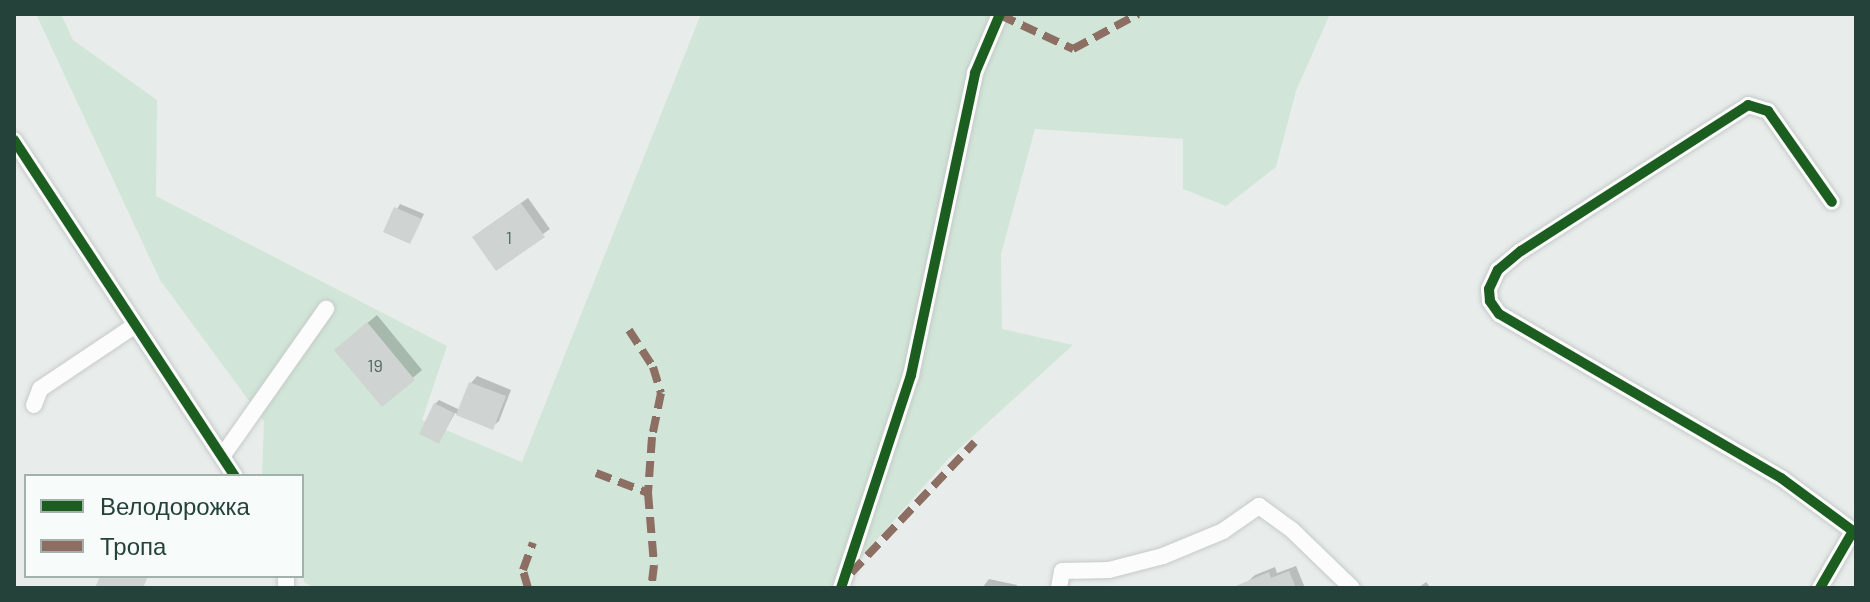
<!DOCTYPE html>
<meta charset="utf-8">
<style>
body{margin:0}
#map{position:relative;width:1870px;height:602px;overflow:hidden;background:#e8edeb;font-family:Barlow,sans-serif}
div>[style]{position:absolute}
.green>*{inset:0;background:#d1e6d8}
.shadow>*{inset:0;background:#0003}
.building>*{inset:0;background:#cfd4d2}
.roads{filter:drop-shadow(0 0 2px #c5cac8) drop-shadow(0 0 2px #c5cac8)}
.minor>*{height:16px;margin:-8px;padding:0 8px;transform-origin:8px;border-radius:8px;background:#fcfcfc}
.quiet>*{height:8px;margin-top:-4px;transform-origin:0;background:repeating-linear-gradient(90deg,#8d6e63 0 16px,transparent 0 24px)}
.cycleway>*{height:10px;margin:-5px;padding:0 5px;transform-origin:5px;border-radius:5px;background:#1b5e20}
span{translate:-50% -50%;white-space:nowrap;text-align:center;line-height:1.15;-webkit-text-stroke:6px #f7fbf9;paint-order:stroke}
.number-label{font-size:18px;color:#506761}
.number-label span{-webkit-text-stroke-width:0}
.frame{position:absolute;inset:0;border:16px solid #24423a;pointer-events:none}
.legend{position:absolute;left:24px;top:474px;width:280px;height:104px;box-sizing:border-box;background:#f7fbf9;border:2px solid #a3b1ad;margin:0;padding:10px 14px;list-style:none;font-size:24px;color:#24423a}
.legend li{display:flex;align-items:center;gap:16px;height:40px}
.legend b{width:40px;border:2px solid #a3b1ad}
</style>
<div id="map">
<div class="green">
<div style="clip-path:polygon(36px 14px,61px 14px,73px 40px,157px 100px,156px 196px,447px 346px,422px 420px,522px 462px,701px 14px,1330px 14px,1296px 91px,1276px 167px,1226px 206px,1183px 189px,1183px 139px,1035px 129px,1001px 254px,1002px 329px,1073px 345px,949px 458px,834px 588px,314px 588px,304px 582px,302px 476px,262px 476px,264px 421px,160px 280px)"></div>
</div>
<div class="shadow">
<div style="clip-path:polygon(528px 198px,550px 229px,496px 268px,481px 231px)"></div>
<div style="clip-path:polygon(400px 204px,424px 214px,410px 242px,385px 231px)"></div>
<div style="clip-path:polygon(377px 315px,422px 370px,382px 404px,346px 341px)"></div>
<div style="clip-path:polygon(477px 376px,511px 390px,499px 421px,492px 427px,455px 413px,439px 442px,435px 404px,439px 400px,460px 410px,471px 383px)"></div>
<div style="clip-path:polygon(1296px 566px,1305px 588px,1241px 588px,1255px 575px,1275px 567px,1277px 573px)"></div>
<div style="clip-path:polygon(989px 579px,1017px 585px,1016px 588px,982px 588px)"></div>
<div style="clip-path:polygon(1426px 582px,1431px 588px,1418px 588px)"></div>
</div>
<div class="building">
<div style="clip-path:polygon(521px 203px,545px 237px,496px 271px,472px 237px)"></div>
<div style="clip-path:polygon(394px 207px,422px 219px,410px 244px,383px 232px)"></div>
<div style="clip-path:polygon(367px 322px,415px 380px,382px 407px,334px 350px)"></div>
<div style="clip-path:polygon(469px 382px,506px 396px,493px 430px,456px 415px)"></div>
<div style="clip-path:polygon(434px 403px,454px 413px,439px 444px,419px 434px)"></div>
<div style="clip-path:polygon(1289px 571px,1296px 588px,1231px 588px,1269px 572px,1271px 578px)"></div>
<div style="clip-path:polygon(100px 576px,148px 576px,143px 588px,95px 588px)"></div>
</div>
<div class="roads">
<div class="minor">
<div style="left:14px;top:140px;width:402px;rotate:56.7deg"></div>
<div style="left:34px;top:405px;width:17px;rotate:-69deg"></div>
<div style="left:40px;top:389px;width:113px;rotate:-33.8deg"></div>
<div style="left:223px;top:455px;width:179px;rotate:-54.8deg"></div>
<div style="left:286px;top:588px;width:12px;rotate:-90deg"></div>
<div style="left:841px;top:588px;width:224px;rotate:-71.8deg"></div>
<div style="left:911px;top:375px;width:309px;rotate:-78deg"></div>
<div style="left:975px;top:73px;width:64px;rotate:-67deg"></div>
<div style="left:1059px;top:588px;width:17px;rotate:-80deg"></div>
<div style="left:1062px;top:571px;width:47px;rotate:-1.2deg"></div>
<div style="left:1109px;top:570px;width:56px;rotate:-14.5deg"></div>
<div style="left:1163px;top:556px;width:65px;rotate:-22.6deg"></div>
<div style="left:1223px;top:531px;width:44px;rotate:-34.8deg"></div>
<div style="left:1259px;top:506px;width:41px;rotate:36deg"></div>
<div style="left:1292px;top:530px;width:83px;rotate:44deg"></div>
<div style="left:1820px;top:588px;width:66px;rotate:-59.9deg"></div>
<div style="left:1853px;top:531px;width:89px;rotate:-143.6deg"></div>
<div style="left:1781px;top:478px;width:326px;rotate:-149.8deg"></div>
<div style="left:1499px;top:314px;width:16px;rotate:-125deg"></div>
<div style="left:1490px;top:301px;width:12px;rotate:-95deg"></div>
<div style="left:1489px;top:289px;width:21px;rotate:-65deg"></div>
<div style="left:1498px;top:270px;width:30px;rotate:-40deg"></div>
<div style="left:1521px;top:251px;width:270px;rotate:-32.7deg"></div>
<div style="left:1748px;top:105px;width:21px;rotate:17deg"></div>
<div style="left:1768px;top:111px;width:111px;rotate:54.9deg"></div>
</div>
</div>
<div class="quiet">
<div style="left:1000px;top:15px;width:81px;rotate:25deg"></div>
<div style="left:1073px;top:49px;width:74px;rotate:-28.3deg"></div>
<div style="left:629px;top:330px;width:44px;rotate:57deg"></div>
<div style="left:653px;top:367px;width:27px;rotate:73deg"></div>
<div style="left:661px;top:393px;width:45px;rotate:101.6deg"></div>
<div style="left:652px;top:437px;width:56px;rotate:94.1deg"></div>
<div style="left:648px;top:493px;width:72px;rotate:85.2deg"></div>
<div style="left:654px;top:565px;width:23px;rotate:97deg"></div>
<div style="left:596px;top:473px;width:56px;rotate:21deg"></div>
<div style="left:851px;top:573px;width:180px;rotate:-46.6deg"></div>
<div style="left:528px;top:588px;width:19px;rotate:-106deg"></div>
<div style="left:523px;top:570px;width:29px;rotate:-70deg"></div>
</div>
<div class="cycleway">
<div style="left:14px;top:140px;width:402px;rotate:56.7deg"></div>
<div style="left:841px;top:588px;width:224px;rotate:-71.8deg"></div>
<div style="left:911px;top:375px;width:309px;rotate:-78deg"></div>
<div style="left:975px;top:73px;width:64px;rotate:-67deg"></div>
<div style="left:1820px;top:588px;width:66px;rotate:-59.9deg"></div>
<div style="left:1853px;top:531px;width:89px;rotate:-143.6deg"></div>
<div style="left:1781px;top:478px;width:326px;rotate:-149.8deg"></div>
<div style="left:1499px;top:314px;width:16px;rotate:-125deg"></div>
<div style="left:1490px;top:301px;width:12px;rotate:-95deg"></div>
<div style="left:1489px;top:289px;width:21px;rotate:-65deg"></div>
<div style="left:1498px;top:270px;width:30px;rotate:-40deg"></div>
<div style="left:1521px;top:251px;width:270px;rotate:-32.7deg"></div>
<div style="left:1748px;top:105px;width:21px;rotate:17deg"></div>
<div style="left:1768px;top:111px;width:111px;rotate:54.9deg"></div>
</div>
<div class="number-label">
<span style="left:509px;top:237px">1</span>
<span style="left:375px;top:365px">19</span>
</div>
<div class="frame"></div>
<ul class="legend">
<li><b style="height:10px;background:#1b5e20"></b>Велодорожка</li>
<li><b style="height:10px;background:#8d6e63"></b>Тропа</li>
</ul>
</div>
